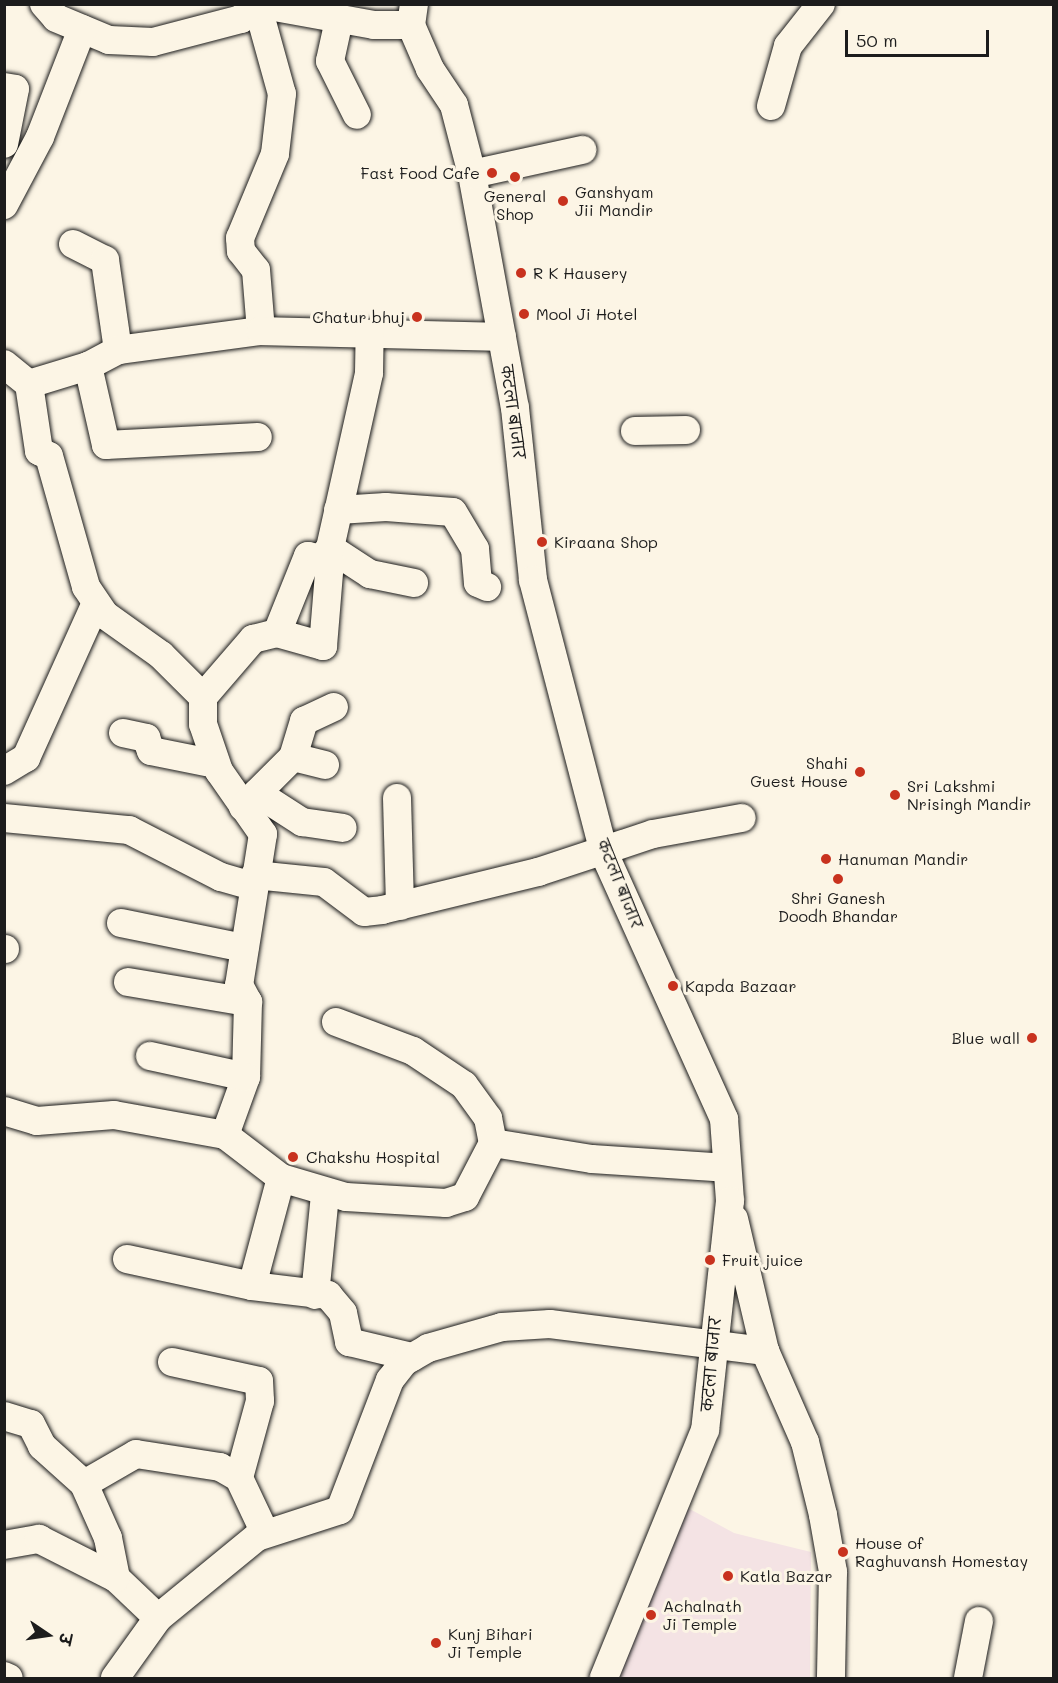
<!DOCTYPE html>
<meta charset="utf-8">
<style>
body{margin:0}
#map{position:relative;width:1058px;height:1683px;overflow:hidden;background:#fcf5e5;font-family:Mali,"Playpen Sans Deva",sans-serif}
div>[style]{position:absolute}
.built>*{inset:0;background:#f4e3e4}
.roads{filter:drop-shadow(0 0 2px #1c1c1c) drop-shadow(0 0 2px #1c1c1c)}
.minor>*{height:28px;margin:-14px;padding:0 14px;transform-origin:14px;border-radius:14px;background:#fcf5e5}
.dots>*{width:16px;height:16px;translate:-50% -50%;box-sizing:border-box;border:3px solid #fcf5e5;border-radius:50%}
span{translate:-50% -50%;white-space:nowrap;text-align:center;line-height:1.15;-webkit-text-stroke:6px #fcf5e5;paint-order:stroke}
.poi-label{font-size:16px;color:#1c1c1c}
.right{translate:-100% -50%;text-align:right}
.left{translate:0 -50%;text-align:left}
.street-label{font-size:16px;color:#1c1c1c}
.frame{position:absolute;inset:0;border:6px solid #1c1c1c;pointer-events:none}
.north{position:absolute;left:18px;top:1605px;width:60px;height:60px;-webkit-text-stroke:4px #fcf5e5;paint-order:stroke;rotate:103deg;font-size:16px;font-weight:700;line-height:24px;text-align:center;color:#1c1c1c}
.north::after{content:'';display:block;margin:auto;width:21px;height:27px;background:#1c1c1c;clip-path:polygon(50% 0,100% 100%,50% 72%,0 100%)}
.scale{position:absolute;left:845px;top:30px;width:144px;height:27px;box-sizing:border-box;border:3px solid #1c1c1c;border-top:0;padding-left:8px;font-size:18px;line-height:21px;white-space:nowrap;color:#1c1c1c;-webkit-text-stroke:4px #fcf5e5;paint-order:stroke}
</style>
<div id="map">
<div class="built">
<div style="clip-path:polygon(675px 1501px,734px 1533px,811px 1552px,810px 1678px,604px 1678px)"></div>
</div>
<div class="roads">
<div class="minor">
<div style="left:44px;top:4px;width:18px;rotate:49deg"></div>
<div style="left:56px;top:18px;width:57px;rotate:22.5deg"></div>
<div style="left:109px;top:40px;width:44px;rotate:2.6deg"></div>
<div style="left:153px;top:42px;width:91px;rotate:-14.6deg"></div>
<div style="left:241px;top:19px;width:22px;rotate:-43deg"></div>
<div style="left:257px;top:4px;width:93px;rotate:74.5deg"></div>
<div style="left:282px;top:94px;width:60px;rotate:96.7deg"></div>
<div style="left:275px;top:154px;width:91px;rotate:112.6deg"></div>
<div style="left:240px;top:238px;width:13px;rotate:86deg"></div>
<div style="left:241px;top:251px;width:24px;rotate:52deg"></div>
<div style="left:256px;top:270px;width:61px;rotate:85.3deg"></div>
<div style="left:258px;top:4px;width:118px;rotate:10.3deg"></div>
<div style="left:374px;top:25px;width:37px"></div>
<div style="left:414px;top:4px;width:21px;rotate:98deg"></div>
<div style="left:411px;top:25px;width:48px;rotate:66.6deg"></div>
<div style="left:430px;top:69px;width:43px;rotate:56.3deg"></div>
<div style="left:454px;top:105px;width:71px;rotate:75.4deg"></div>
<div style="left:472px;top:174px;width:238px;rotate:79.6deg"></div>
<div style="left:515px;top:408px;width:173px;rotate:84deg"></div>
<div style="left:533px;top:580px;width:282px;rotate:75.4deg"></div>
<div style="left:604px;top:853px;width:292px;rotate:65.7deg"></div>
<div style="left:724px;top:1119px;width:82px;rotate:85.8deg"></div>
<div style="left:730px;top:1201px;width:230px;rotate:96.2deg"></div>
<div style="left:705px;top:1430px;width:268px;rotate:112.2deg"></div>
<div style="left:339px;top:20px;width:42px;rotate:102.4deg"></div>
<div style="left:330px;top:61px;width:60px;rotate:63.4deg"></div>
<div style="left:4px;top:87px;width:11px;rotate:10deg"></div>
<div style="left:15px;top:89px;width:56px;rotate:101.3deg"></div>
<div style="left:771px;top:106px;width:62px;rotate:-74.2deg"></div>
<div style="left:788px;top:46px;width:53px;rotate:-51.8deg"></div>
<div style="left:472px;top:174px;width:113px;rotate:-12.3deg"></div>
<div style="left:4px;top:205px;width:77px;rotate:-62.1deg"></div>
<div style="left:40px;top:137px;width:116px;rotate:-68.7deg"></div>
<div style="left:73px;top:244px;width:36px;rotate:27deg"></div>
<div style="left:105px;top:260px;width:91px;rotate:81.8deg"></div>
<div style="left:4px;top:364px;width:32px;rotate:39deg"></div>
<div style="left:29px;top:384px;width:62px;rotate:-17deg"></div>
<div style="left:88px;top:366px;width:34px;rotate:-28deg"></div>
<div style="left:118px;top:350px;width:144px;rotate:-7.6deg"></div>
<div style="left:261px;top:331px;width:241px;rotate:1.4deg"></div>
<div style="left:88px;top:366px;width:81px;rotate:77.2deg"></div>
<div style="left:106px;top:445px;width:152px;rotate:-3deg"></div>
<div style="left:29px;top:384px;width:68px;rotate:81.5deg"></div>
<div style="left:39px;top:451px;width:11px;rotate:27deg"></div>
<div style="left:49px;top:456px;width:136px;rotate:74.2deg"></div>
<div style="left:86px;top:587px;width:34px;rotate:56deg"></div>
<div style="left:105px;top:615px;width:69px;rotate:35.5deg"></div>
<div style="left:161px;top:655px;width:59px;rotate:45deg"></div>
<div style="left:203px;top:697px;width:27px;rotate:90deg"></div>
<div style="left:203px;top:724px;width:50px;rotate:71.2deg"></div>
<div style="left:219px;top:771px;width:77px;rotate:55.1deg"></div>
<div style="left:263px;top:834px;width:153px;rotate:99deg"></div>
<div style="left:239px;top:985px;width:19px;rotate:62deg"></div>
<div style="left:248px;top:1002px;width:75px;rotate:91.5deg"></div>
<div style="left:246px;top:1077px;width:62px;rotate:109.9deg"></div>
<div style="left:635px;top:431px;width:51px;rotate:-1.1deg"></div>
<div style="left:338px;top:510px;width:48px;rotate:-3.6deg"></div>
<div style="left:386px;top:507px;width:67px;rotate:4.3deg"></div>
<div style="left:453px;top:512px;width:43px;rotate:59.3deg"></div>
<div style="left:475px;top:549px;width:34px;rotate:85deg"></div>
<div style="left:478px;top:583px;width:10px;rotate:24deg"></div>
<div style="left:330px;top:548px;width:48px;rotate:33deg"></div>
<div style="left:370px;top:574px;width:45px;rotate:11.6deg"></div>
<div style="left:277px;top:633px;width:48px;rotate:15.8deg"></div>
<div style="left:323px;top:646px;width:85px;rotate:-85.3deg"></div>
<div style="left:330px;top:561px;width:9px;rotate:-167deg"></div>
<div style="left:203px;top:697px;width:77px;rotate:-49.2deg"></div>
<div style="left:253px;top:639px;width:25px;rotate:-14deg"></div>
<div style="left:277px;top:633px;width:83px;rotate:-68.1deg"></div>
<div style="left:308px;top:556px;width:13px;rotate:13deg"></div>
<div style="left:321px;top:559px;width:14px;rotate:-51deg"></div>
<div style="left:330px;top:548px;width:179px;rotate:-77.4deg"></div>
<div style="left:369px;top:373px;width:39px;rotate:-89deg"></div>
<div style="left:123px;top:733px;width:24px;rotate:12deg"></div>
<div style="left:146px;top:738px;width:14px;rotate:69deg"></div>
<div style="left:151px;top:751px;width:66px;rotate:11.3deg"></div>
<div style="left:293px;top:757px;width:33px;rotate:14deg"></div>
<div style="left:4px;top:771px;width:26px;rotate:-31deg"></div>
<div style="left:26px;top:758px;width:170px;rotate:-65.7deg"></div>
<div style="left:257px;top:793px;width:54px;rotate:32.8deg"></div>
<div style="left:302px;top:822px;width:41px;rotate:8.3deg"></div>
<div style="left:397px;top:798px;width:108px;rotate:88.4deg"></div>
<div style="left:243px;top:807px;width:71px;rotate:-45deg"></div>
<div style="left:293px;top:757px;width:38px;rotate:-73deg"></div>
<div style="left:304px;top:721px;width:33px;rotate:-25deg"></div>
<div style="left:4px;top:818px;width:126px;rotate:5.5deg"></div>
<div style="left:129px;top:830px;width:103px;rotate:27.1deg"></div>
<div style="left:221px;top:877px;width:33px;rotate:16deg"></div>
<div style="left:255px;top:875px;width:69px;rotate:5.8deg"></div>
<div style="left:324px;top:882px;width:50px;rotate:36.9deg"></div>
<div style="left:364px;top:912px;width:18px;rotate:-6deg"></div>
<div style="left:382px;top:910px;width:161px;rotate:-13.7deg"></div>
<div style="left:538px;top:872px;width:121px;rotate:-18.3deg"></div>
<div style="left:653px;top:834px;width:90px;rotate:-10.2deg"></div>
<div style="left:121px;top:923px;width:126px;rotate:11.5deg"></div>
<div style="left:4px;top:949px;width:1px"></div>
<div style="left:128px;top:982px;width:122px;rotate:9.5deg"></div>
<div style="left:336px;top:1022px;width:82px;rotate:20.6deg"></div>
<div style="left:413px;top:1051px;width:61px;rotate:33.7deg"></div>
<div style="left:464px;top:1085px;width:41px;rotate:54deg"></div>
<div style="left:488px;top:1118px;width:25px;rotate:79deg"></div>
<div style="left:150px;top:1056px;width:98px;rotate:12.3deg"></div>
<div style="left:4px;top:1111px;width:34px;rotate:17deg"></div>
<div style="left:37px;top:1121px;width:77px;rotate:-4.5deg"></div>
<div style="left:114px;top:1115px;width:113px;rotate:10.2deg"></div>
<div style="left:225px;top:1135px;width:71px;rotate:37.5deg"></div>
<div style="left:281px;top:1178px;width:68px;rotate:16.3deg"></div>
<div style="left:346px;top:1197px;width:100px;rotate:3.4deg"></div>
<div style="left:446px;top:1203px;width:20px;rotate:-18deg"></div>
<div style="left:465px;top:1197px;width:61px;rotate:-62.6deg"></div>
<div style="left:493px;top:1143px;width:100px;rotate:9.2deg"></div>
<div style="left:592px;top:1159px;width:134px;rotate:3.8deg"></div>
<div style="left:734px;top:1219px;width:136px;rotate:76.8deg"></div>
<div style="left:765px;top:1351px;width:99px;rotate:66.3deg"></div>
<div style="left:805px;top:1442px;width:75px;rotate:76.1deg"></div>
<div style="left:823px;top:1515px;width:58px;rotate:80deg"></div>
<div style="left:833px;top:1572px;width:106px;rotate:91.1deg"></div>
<div style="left:127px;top:1259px;width:128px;rotate:12.2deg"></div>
<div style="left:252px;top:1286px;width:77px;rotate:6.8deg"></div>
<div style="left:328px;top:1295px;width:23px;rotate:50deg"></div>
<div style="left:343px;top:1313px;width:30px;rotate:78deg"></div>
<div style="left:349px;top:1342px;width:65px;rotate:13.4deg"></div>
<div style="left:252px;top:1286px;width:112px;rotate:-75deg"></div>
<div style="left:315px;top:1295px;width:101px;rotate:-84.3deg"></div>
<div style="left:172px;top:1362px;width:89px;rotate:12.3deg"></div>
<div style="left:259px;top:1381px;width:20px;rotate:87deg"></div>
<div style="left:260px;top:1401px;width:80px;rotate:105.3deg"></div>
<div style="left:4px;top:1416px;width:28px;rotate:17deg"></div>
<div style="left:31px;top:1424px;width:25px;rotate:63deg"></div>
<div style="left:42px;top:1446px;width:57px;rotate:42.1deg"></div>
<div style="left:84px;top:1484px;width:59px;rotate:66deg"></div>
<div style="left:108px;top:1538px;width:41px;rotate:78.7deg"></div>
<div style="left:116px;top:1578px;width:58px;rotate:43.6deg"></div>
<div style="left:84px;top:1484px;width:60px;rotate:-30deg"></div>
<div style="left:136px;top:1454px;width:85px;rotate:8.8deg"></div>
<div style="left:220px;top:1467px;width:22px;rotate:30deg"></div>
<div style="left:239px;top:1478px;width:61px;rotate:64.7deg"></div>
<div style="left:4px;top:1545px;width:36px;rotate:-10deg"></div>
<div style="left:39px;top:1539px;width:86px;rotate:26.9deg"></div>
<div style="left:4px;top:1676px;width:5px;rotate:22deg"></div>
<div style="left:115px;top:1678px;width:74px;rotate:-54.4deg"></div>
<div style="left:158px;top:1618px;width:128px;rotate:-39.3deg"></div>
<div style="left:257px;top:1537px;width:87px;rotate:-18deg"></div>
<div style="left:340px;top:1510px;width:139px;rotate:-69deg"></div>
<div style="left:390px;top:1380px;width:23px;rotate:-52deg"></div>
<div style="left:404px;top:1362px;width:28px;rotate:-30deg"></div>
<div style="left:428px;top:1348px;width:77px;rotate:-15.8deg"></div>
<div style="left:502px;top:1327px;width:48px;rotate:-3.6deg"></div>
<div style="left:550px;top:1324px;width:217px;rotate:7.2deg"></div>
<div style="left:968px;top:1678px;width:58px;rotate:-79.1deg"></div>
</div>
</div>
<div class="dots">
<div style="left:492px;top:173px;background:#c8321e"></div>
<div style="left:515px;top:177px;background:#c8321e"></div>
<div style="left:563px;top:201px;background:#c8321e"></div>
<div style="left:521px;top:273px;background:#c8321e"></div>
<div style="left:524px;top:314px;background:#c8321e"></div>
<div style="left:417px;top:317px;background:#c8321e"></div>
<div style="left:542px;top:542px;background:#c8321e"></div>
<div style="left:860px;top:772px;background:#c8321e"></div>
<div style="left:895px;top:795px;background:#c8321e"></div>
<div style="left:826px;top:859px;background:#c8321e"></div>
<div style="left:838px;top:879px;background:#c8321e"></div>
<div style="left:673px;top:986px;background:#c8321e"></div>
<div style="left:1032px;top:1038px;background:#c8321e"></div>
<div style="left:293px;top:1157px;background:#c8321e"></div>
<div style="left:710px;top:1260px;background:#c8321e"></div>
<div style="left:843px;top:1552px;background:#c8321e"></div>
<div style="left:728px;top:1576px;background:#c8321e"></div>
<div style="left:651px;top:1615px;background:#c8321e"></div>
<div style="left:436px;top:1643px;background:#c8321e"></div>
</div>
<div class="poi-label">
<span class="right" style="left:480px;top:173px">Fast Food Cafe</span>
<span class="left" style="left:575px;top:201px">Ganshyam<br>Jii Mandir</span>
<span style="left:515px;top:205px">General<br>Shop</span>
<span class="left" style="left:533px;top:273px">R K Hausery</span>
<span class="left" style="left:536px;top:314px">Mool Ji Hotel</span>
<span class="right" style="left:405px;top:317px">Chatur bhuj</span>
<span class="left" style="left:554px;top:542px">Kiraana Shop</span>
<span class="right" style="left:848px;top:772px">Shahi<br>Guest House</span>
<span class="left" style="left:907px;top:795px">Sri Lakshmi<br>Nrisingh Mandir</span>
<span class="left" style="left:838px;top:859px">Hanuman Mandir</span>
<span style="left:838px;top:907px">Shri Ganesh<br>Doodh Bhandar</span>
<span class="left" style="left:685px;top:986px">Kapda Bazaar</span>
<span class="right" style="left:1020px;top:1038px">Blue wall</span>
<span class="left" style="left:306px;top:1157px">Chakshu Hospital</span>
<span class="left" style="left:722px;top:1260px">Fruit juice</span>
<span class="left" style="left:855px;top:1552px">House of<br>Raghuvansh Homestay</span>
<span class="left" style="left:740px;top:1576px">Katla Bazar</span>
<span class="left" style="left:663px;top:1615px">Achalnath<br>Ji Temple</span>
<span class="left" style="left:448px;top:1643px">Kunj Bihari<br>Ji Temple</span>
</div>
<div class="street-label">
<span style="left:513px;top:412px;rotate:82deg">कटला बाजार</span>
<span style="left:620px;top:884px;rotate:68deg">कटला बाजार</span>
<span style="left:711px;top:1364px;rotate:-85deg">कटला बाजार</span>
</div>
<div class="frame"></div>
<div class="north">उ</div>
<div class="scale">50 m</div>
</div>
